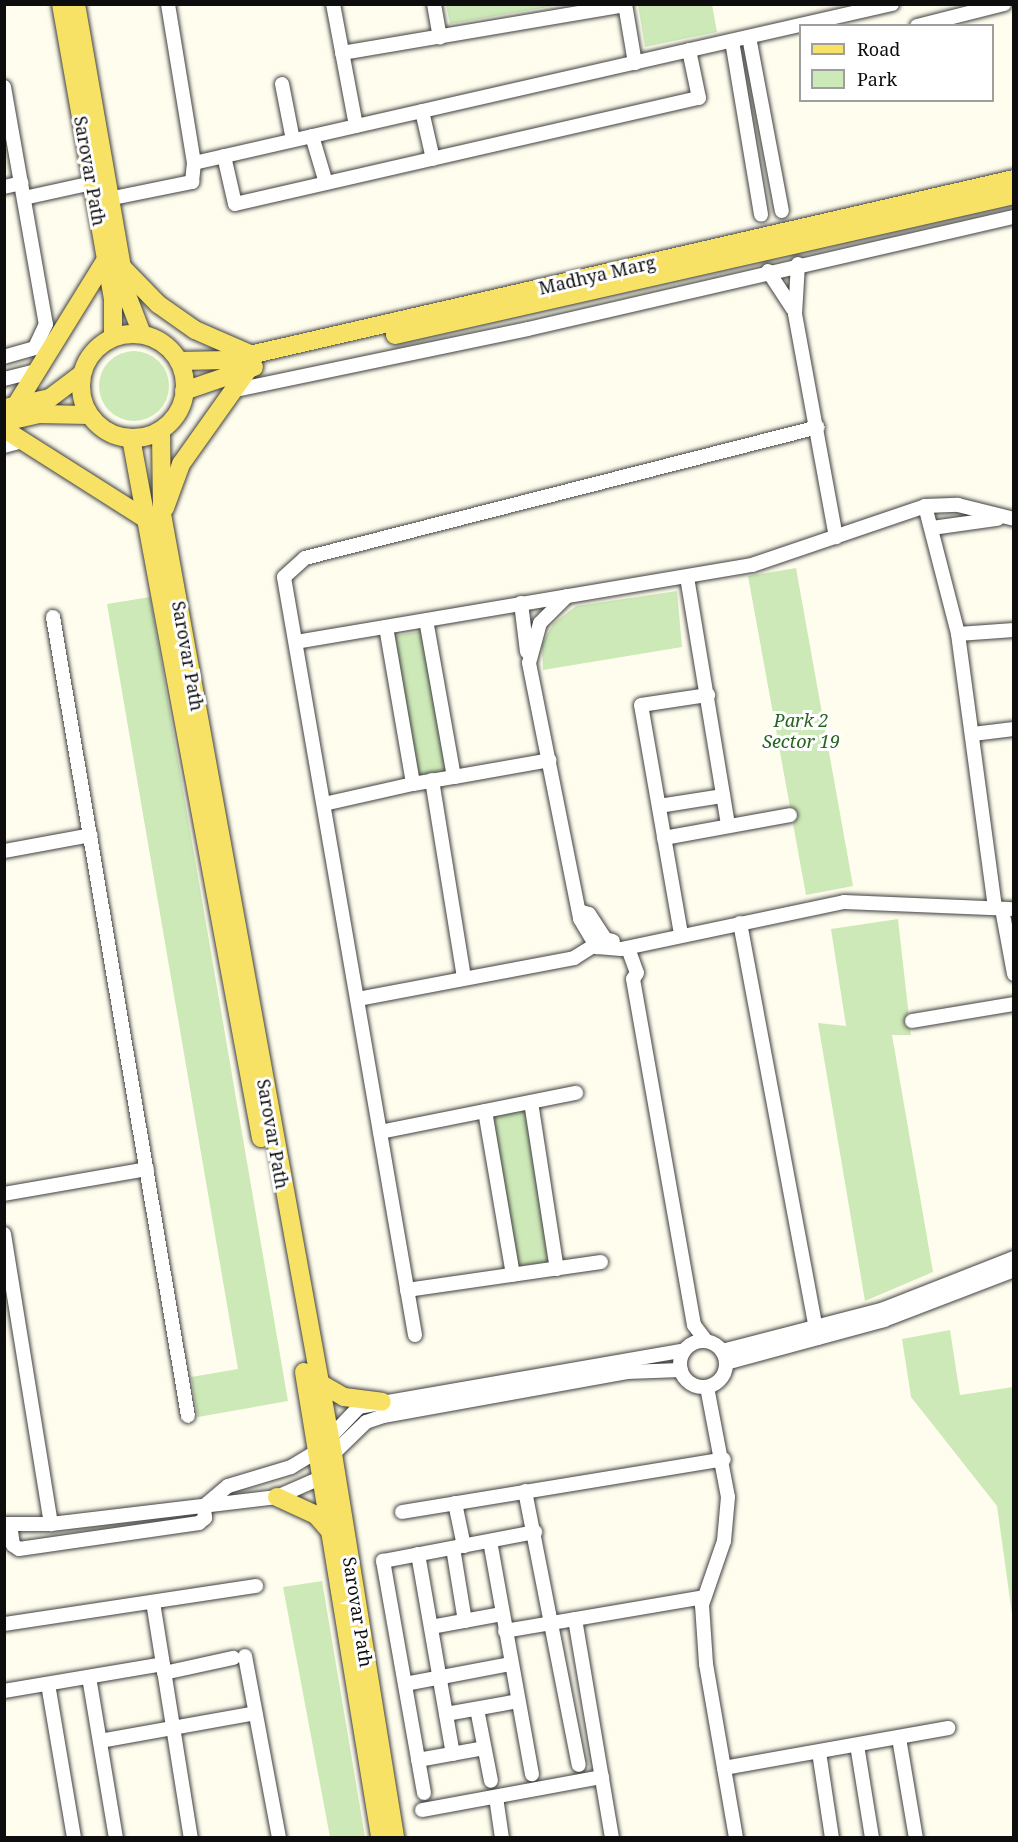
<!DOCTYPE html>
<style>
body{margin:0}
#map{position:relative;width:1018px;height:1842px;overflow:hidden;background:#fffdee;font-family:"Noto Serif",serif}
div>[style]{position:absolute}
.green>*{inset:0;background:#cde9b8}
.round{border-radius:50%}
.roads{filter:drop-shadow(0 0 2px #404040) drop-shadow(0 0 2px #404040)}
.minor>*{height:14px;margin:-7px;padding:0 7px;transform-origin:7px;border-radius:7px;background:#fff}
.minor>.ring{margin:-7px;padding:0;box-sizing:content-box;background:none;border:14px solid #fff;border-radius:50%}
.major>*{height:18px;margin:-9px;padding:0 9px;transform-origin:9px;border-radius:9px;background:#f8e265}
.major>.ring{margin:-9px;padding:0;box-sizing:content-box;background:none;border:18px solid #f8e265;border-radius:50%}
span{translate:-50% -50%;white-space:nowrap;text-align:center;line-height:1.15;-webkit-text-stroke:6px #fff;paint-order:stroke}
.street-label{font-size:18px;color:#0d0d0d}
.park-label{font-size:18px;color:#26651e;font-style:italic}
.frame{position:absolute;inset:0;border:6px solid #0d0d0d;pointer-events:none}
.legend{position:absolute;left:799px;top:24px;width:195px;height:78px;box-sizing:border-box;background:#fff;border:2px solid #9e9e9e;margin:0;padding:8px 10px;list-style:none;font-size:18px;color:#0d0d0d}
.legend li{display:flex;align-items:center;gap:12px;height:30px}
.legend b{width:30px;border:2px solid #9e9e9e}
</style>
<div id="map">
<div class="green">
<div style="clip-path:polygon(446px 5px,446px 4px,559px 5px,450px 24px)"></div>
<div style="clip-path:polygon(638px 5px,712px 5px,717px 32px,645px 47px)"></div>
<div class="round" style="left:99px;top:351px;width:70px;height:70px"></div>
<div style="clip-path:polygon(796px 568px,853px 886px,806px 895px,748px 576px)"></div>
<div style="clip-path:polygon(677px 591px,682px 647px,543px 670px,542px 644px,553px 624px,576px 606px)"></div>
<div style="clip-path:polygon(150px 597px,288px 1401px,198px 1417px,191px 1377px,238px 1369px,107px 604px)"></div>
<div style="clip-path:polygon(423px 631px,448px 772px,419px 777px,393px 636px)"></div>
<div style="clip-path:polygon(898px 919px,911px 1035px,892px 1035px,933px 1272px,865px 1301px,818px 1023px,846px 1026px,831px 929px)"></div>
<div style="clip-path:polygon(525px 1109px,551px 1261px,516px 1267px,490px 1115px)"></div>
<div style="clip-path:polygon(950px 1330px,960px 1395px,1013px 1387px,1013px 1621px,997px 1506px,911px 1397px,902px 1339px)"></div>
<div style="clip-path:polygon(322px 1581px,365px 1837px,330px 1837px,283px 1587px)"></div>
</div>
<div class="roads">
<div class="minor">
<div style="left:333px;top:4px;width:124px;rotate:79.3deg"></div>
<div style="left:434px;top:4px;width:34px;rotate:80deg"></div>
<div style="left:625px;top:4px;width:60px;rotate:80.4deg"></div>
<div style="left:917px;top:26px;width:90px;rotate:-14.2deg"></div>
<div style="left:749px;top:37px;width:177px;rotate:79.3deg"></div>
<div style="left:732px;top:41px;width:176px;rotate:80.5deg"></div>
<div style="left:342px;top:53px;width:287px;rotate:-9.6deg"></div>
<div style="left:282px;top:84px;width:57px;rotate:78.9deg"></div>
<div style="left:4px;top:87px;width:241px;rotate:80deg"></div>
<div style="left:46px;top:324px;width:26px;rotate:115deg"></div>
<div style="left:35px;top:348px;width:32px;rotate:164deg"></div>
<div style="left:422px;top:111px;width:49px;rotate:77.1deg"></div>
<div style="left:312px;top:136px;width:49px;rotate:73.4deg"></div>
<div style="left:224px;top:156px;width:49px;rotate:77.1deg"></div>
<div style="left:235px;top:204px;width:476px;rotate:-12.9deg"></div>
<div style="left:699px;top:98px;width:49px;rotate:-101.8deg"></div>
<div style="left:194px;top:163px;width:716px;rotate:-12.83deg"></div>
<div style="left:4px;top:187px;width:18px;rotate:-13deg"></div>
<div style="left:118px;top:197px;width:76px;rotate:-11.5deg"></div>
<div style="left:192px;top:182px;width:19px;rotate:-84deg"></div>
<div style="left:194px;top:163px;width:161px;rotate:-99.3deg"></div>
<div style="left:24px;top:198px;width:70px;rotate:-12.4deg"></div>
<div style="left:798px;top:264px;width:50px;rotate:93.4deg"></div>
<div style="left:795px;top:314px;width:227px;rotate:79.6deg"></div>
<div style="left:768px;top:271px;width:45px;rotate:56.7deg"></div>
<div style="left:4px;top:379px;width:34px;rotate:-14deg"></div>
<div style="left:231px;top:391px;width:303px;rotate:-11.8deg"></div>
<div style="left:528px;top:329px;width:499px;rotate:-13deg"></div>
<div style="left:4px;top:446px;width:20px;rotate:-15deg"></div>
<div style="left:925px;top:506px;width:132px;rotate:75.5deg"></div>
<div style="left:958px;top:634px;width:276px;rotate:82.3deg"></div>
<div style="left:932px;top:528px;width:66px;rotate:-7.9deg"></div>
<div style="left:687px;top:577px;width:252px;rotate:80.6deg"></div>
<div style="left:567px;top:596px;width:38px;rotate:135deg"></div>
<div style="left:540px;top:623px;width:41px;rotate:105.4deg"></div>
<div style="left:529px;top:663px;width:261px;rotate:78.7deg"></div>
<div style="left:580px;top:919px;width:33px;rotate:59deg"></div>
<div style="left:597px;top:947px;width:24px;rotate:5deg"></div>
<div style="left:621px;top:949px;width:228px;rotate:-11.9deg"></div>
<div style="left:844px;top:902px;width:170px;rotate:2.4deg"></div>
<div style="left:521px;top:603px;width:49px;rotate:83deg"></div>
<div style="left:53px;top:617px;width:810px;rotate:80.41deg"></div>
<div style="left:386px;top:627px;width:159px;rotate:80.2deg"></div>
<div style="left:413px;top:784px;width:42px;rotate:-9.7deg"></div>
<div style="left:454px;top:777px;width:159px;rotate:-100.1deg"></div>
<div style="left:958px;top:634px;width:56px;rotate:-4.1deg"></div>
<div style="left:296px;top:642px;width:462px;rotate:-9.6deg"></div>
<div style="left:752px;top:565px;width:183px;rotate:-18.8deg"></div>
<div style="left:925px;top:506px;width:33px;rotate:-2deg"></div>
<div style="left:958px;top:505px;width:58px;rotate:14deg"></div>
<div style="left:973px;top:734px;width:41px;rotate:-7deg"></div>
<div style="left:454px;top:777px;width:97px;rotate:-10deg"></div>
<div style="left:432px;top:780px;width:200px;rotate:80.8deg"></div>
<div style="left:324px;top:804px;width:91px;rotate:-12.7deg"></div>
<div style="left:659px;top:806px;width:65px;rotate:-8.9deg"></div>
<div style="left:664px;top:838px;width:128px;rotate:-10.3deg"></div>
<div style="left:4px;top:851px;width:88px;rotate:-10.4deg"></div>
<div style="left:1002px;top:909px;width:66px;rotate:79.5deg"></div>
<div style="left:582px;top:912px;width:7px;rotate:16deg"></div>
<div style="left:589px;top:914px;width:30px;rotate:57deg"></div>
<div style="left:605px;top:939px;width:8px;rotate:14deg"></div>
<div style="left:740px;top:923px;width:422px;rotate:79.4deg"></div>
<div style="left:681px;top:934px;width:232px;rotate:-99.9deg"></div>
<div style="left:641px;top:705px;width:68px;rotate:-8.5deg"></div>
<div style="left:629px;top:951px;width:23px;rotate:70deg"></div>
<div style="left:637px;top:973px;width:7px;rotate:124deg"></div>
<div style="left:633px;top:979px;width:351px;rotate:80deg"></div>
<div style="left:694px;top:1325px;width:20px;rotate:53deg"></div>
<div style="left:358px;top:999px;width:220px;rotate:-10.7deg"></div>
<div style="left:574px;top:958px;width:36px;rotate:-32deg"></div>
<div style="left:912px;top:1021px;width:103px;rotate:-9.5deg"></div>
<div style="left:531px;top:1102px;width:169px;rotate:81.2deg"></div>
<div style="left:485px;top:1111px;width:166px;rotate:80.3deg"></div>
<div style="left:380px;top:1132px;width:200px;rotate:-11.3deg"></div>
<div style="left:4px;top:1194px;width:145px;rotate:-9.9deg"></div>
<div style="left:4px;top:1234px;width:294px;rotate:80.8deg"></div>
<div style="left:407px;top:1290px;width:196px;rotate:-8.2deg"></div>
<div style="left:415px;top:1335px;width:769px;rotate:-99.81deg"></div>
<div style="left:284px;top:577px;width:28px;rotate:-42deg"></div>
<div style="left:305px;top:558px;width:529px;rotate:-14.32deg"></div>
<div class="ring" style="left:680px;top:1341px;width:32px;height:32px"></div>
<div style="left:722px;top:1351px;width:167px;rotate:-14.5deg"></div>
<div style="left:884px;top:1309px;width:140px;rotate:-21.4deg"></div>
<div style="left:726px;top:1363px;width:164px;rotate:-15.2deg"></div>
<div style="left:884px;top:1320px;width:139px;rotate:-21deg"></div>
<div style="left:707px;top:1387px;width:112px;rotate:79.2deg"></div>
<div style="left:728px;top:1497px;width:44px;rotate:95.2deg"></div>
<div style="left:724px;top:1541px;width:68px;rotate:109deg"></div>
<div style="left:702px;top:1605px;width:59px;rotate:86.1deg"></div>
<div style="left:706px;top:1664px;width:177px;rotate:80.2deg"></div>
<div style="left:525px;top:1491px;width:279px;rotate:78.9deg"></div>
<div style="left:455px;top:1503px;width:44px;rotate:78.2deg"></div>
<div style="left:204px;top:1506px;width:31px;rotate:-40deg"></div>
<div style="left:228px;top:1486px;width:66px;rotate:-16.8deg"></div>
<div style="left:291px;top:1467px;width:29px;rotate:-31deg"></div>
<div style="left:316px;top:1452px;width:62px;rotate:-46.3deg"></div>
<div style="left:359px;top:1407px;width:330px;rotate:-9.9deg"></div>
<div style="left:402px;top:1512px;width:326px;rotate:-9.3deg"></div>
<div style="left:4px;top:1524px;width:47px"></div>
<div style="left:51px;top:1524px;width:228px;rotate:-6.8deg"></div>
<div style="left:277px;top:1497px;width:47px;rotate:-23.8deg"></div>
<div style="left:320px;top:1478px;width:27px;rotate:-62deg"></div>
<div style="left:333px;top:1454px;width:46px;rotate:-44.1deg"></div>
<div style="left:366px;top:1422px;width:18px;rotate:-19deg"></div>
<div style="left:383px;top:1416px;width:248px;rotate:-10.2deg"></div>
<div style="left:627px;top:1372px;width:54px;rotate:-2.1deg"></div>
<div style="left:10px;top:1524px;width:21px;rotate:82deg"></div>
<div style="left:13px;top:1545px;width:7px;rotate:34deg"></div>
<div style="left:19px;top:1549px;width:182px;rotate:-8.2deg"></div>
<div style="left:199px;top:1523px;width:8px;rotate:-40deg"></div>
<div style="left:205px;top:1518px;width:12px;rotate:-95deg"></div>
<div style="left:490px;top:1541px;width:237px;rotate:79.8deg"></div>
<div style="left:453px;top:1548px;width:74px;rotate:80.7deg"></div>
<div style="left:418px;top:1554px;width:203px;rotate:80.1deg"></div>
<div style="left:153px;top:1602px;width:239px;rotate:80.9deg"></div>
<div style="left:575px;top:1619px;width:222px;rotate:80.4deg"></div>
<div style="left:4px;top:1624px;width:255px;rotate:-8.6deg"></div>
<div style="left:431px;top:1627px;width:72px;rotate:-10.4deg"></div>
<div style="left:505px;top:1631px;width:202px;rotate:-9.7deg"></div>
<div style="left:245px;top:1656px;width:185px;rotate:79.4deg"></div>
<div style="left:164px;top:1673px;width:71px;rotate:-12.3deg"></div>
<div style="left:89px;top:1677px;width:163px;rotate:80.5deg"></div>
<div style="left:48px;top:1684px;width:156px;rotate:80.4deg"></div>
<div style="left:405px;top:1684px;width:108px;rotate:-10.7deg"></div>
<div style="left:4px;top:1691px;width:161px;rotate:-9.6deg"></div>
<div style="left:477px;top:1709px;width:73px;rotate:79deg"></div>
<div style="left:446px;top:1714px;width:73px;rotate:-10.2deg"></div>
<div style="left:899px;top:1738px;width:101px;rotate:80.4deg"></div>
<div style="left:100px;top:1741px;width:158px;rotate:-10.2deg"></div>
<div style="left:857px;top:1745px;width:94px;rotate:80.8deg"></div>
<div style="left:819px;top:1752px;width:87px;rotate:81.4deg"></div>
<div style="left:418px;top:1760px;width:67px;rotate:-10.3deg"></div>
<div style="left:724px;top:1768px;width:228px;rotate:-10.1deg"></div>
<div style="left:424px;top:1793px;width:236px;rotate:-100deg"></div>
<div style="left:383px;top:1561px;width:155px;rotate:-10.8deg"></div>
<div style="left:496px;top:1797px;width:41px;rotate:81.7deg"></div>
<div style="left:422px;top:1810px;width:183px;rotate:-10.4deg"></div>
</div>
<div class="major">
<div style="left:61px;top:4px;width:301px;rotate:80deg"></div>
<div style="left:113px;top:300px;width:37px;rotate:90deg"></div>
<div style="left:76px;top:4px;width:295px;rotate:80.1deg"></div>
<div style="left:127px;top:295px;width:42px;rotate:69deg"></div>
<div style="left:122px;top:267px;width:52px;rotate:45.8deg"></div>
<div style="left:158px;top:304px;width:45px;rotate:35.1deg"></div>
<div style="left:195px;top:330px;width:60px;rotate:23.6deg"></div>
<div class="ring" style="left:81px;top:334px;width:86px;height:86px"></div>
<div style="left:395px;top:335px;width:635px;rotate:-12.74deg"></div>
<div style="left:179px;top:361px;width:49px;rotate:-1.2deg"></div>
<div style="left:228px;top:360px;width:807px;rotate:-12.97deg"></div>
<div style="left:184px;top:391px;width:74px;rotate:-18.9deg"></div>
<div style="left:16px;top:405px;width:172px;rotate:-58.3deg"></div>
<div style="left:9px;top:407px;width:42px;rotate:-12.4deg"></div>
<div style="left:50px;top:398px;width:39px;rotate:-37deg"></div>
<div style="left:4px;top:422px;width:35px;rotate:-13deg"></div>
<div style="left:38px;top:414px;width:51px;rotate:1.1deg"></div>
<div style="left:4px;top:429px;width:172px;rotate:32.4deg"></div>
<div style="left:161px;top:430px;width:84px;rotate:89.3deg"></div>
<div style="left:162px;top:514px;width:955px;rotate:79.69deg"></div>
<div style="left:333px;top:1454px;width:389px;rotate:80.8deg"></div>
<div style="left:131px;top:438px;width:712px;rotate:79.48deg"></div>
<div style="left:165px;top:508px;width:47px;rotate:-70deg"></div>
<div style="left:181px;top:464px;width:119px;rotate:-54.6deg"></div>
<div style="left:304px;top:1372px;width:472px;rotate:80.7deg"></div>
<div style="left:318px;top:1382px;width:30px;rotate:30deg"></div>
<div style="left:344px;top:1397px;width:38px;rotate:7deg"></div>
<div style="left:277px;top:1497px;width:43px;rotate:24.8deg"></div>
<div style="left:316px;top:1515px;width:20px;rotate:49deg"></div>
</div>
</div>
<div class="street-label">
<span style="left:90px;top:171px;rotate:80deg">Sarovar Path</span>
<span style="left:597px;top:275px;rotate:-13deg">Madhya Marg</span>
<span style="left:188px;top:656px;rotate:80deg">Sarovar Path</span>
<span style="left:273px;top:1134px;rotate:80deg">Sarovar Path</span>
<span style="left:358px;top:1612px;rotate:81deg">Sarovar Path</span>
</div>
<div class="park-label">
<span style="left:801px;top:731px">Park 2<br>Sector 19</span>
</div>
<div class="frame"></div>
<ul class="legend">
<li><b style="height:8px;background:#f8e265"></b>Road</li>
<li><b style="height:16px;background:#cde9b8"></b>Park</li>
</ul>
</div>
